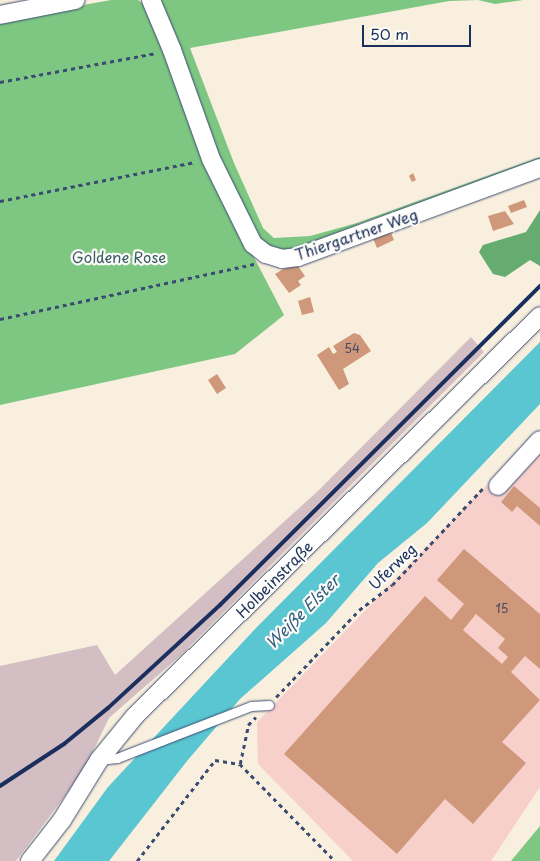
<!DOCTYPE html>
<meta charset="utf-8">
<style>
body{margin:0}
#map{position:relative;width:540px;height:861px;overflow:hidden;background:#f8efde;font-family:"Playpen Sans",sans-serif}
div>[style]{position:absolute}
.built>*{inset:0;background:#f7d0cc}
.industrial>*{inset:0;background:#d2bec3}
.green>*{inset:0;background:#7ec783}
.forest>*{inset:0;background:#66ac71}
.water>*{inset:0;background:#59c6d1}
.building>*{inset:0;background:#cf987a}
.path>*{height:2.5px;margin-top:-1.25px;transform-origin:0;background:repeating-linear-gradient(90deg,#3c4c71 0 4px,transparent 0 8px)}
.roads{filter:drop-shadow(0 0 1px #3c4c71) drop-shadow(0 0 1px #3c4c71)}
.lane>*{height:9px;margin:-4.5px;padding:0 4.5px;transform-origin:4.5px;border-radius:4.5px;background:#fff}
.street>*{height:18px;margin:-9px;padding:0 9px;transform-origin:9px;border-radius:9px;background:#fff}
.rail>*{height:4px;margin:-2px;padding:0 2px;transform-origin:2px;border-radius:2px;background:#1b2f5e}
span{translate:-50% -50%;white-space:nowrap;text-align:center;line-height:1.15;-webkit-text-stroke:4.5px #fdfcf7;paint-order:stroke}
.number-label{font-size:12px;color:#484965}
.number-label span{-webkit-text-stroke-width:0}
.street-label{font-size:15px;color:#1b2f5e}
.park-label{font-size:15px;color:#395d69}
.water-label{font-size:16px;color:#2e5c80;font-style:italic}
.scale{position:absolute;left:362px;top:25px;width:109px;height:22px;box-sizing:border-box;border:2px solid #1b2f5e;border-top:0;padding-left:6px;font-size:15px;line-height:18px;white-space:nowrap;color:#1b2f5e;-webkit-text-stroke:4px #fdfcf7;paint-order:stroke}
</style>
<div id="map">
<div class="built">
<div style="clip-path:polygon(540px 430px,540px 787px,491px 861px,353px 861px,258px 764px,257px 722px)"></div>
</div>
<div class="industrial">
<div style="clip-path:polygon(471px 337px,484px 352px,181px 655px,109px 718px,83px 772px,16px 861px,0 861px,0 666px,97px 645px,115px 675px,319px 490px)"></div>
</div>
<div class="green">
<div style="clip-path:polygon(111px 0,138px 0,145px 5px,169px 51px,201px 155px,284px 315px,235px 354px,0 405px,0 20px)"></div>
<div style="clip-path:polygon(155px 0,523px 0,495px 4px,478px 0,449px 1px,190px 48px,234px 163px,263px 228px,274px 238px,310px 236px,357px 223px,540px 157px,540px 162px,359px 224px,361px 231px,290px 254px,263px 245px,243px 217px)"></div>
<div style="clip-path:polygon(540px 826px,540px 861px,511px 861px)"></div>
</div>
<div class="forest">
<div style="clip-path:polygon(540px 210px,540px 266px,530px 260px,505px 277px,493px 274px,479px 252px,483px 245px,526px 232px)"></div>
</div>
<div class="water">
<div style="clip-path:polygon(540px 342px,540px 404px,427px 523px,378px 563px,326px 623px,240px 699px,187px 761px,109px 861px,54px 861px,108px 787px,256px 628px)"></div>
</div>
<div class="building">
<div style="clip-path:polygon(413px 173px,416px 180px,412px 182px,409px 176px)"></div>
<div style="clip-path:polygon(524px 200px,527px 207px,511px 213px,508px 206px)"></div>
<div style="clip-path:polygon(505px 211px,514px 224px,493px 231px,488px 216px)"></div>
<div style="clip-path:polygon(389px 228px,394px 240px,377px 248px,372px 236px)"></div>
<div style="clip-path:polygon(295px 262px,305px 276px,298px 281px,301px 285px,289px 293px,275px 274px)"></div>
<div style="clip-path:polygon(310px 297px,314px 312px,302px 315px,298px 301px)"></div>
<div style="clip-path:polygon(354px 333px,360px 335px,371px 351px,343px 369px,349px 384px,339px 390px,317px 355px,329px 347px,333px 354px,337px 352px,333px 346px)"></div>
<div style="clip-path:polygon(217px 374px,226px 388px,217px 394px,208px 380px)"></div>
<div style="clip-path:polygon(514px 486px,540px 508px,540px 526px,517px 506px,512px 512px,501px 502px)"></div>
<div style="clip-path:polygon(evenodd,464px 549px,540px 614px,540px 669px,525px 656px,511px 672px,540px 700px,502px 742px,526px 763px,473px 824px,445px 799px,397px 854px,284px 754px,425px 596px,451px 620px,464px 604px,437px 580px,464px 549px,476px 614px,505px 639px,498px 648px,508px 657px,502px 664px,463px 630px,476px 614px)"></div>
</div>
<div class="path">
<div style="left:0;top:82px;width:159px;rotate:-10.5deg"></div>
<div style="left:0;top:201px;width:199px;rotate:-11.3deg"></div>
<div style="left:0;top:319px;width:261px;rotate:-12.2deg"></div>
<div style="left:276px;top:697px;width:120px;rotate:-46.3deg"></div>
<div style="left:359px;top:610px;width:41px;rotate:-37.1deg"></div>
<div style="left:392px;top:585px;width:133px;rotate:-46.8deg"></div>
<div style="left:240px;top:764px;width:40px;rotate:-78deg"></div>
<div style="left:248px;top:725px;width:11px;rotate:-45deg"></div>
<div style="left:137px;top:861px;width:128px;rotate:-52.3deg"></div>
<div style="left:215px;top:760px;width:25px;rotate:9deg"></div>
<div style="left:240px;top:764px;width:136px;rotate:45.6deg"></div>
</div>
<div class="roads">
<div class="lane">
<div style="left:99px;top:760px;width:18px;rotate:-6deg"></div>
<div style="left:117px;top:758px;width:144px;rotate:-21.2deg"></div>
<div style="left:251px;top:706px;width:18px;rotate:-3deg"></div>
</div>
<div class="street">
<div style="left:151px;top:0;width:54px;rotate:67.2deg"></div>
<div style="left:172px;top:50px;width:116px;rotate:70.3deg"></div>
<div style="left:211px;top:159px;width:95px;rotate:63.7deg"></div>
<div style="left:253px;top:244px;width:16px;rotate:38deg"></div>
<div style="left:266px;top:254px;width:17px;rotate:17deg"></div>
<div style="left:282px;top:259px;width:16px;rotate:-7deg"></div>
<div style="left:298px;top:257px;width:258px;rotate:-20.2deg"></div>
<div style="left:0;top:15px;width:77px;rotate:-11.2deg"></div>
<div style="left:498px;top:486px;width:62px;rotate:-47.6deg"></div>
<div style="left:30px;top:861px;width:52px;rotate:-52deg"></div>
<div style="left:62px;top:820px;width:70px;rotate:-58.3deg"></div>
<div style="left:99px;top:760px;width:57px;rotate:-50.7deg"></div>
<div style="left:135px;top:716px;width:569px;rotate:-44.64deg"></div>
</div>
</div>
<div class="rail">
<div style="left:0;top:786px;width:77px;rotate:-33.3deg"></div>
<div style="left:64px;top:744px;width:57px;rotate:-39.3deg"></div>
<div style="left:108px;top:708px;width:152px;rotate:-42.6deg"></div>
<div style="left:220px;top:605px;width:452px;rotate:-44.9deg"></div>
</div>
<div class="number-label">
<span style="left:352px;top:349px">54</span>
<span style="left:502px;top:609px">15</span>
</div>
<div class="street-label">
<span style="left:356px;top:234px;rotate:-19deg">Thiergartner Weg</span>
<span style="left:392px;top:566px;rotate:-44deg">Uferweg</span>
<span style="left:274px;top:579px;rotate:-45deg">Holbeinstraße</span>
</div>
<div class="park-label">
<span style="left:119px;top:257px">Goldene Rose</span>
</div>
<div class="water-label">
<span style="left:302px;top:611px;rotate:-45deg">Weiße Elster</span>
</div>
<div class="scale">50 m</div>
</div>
